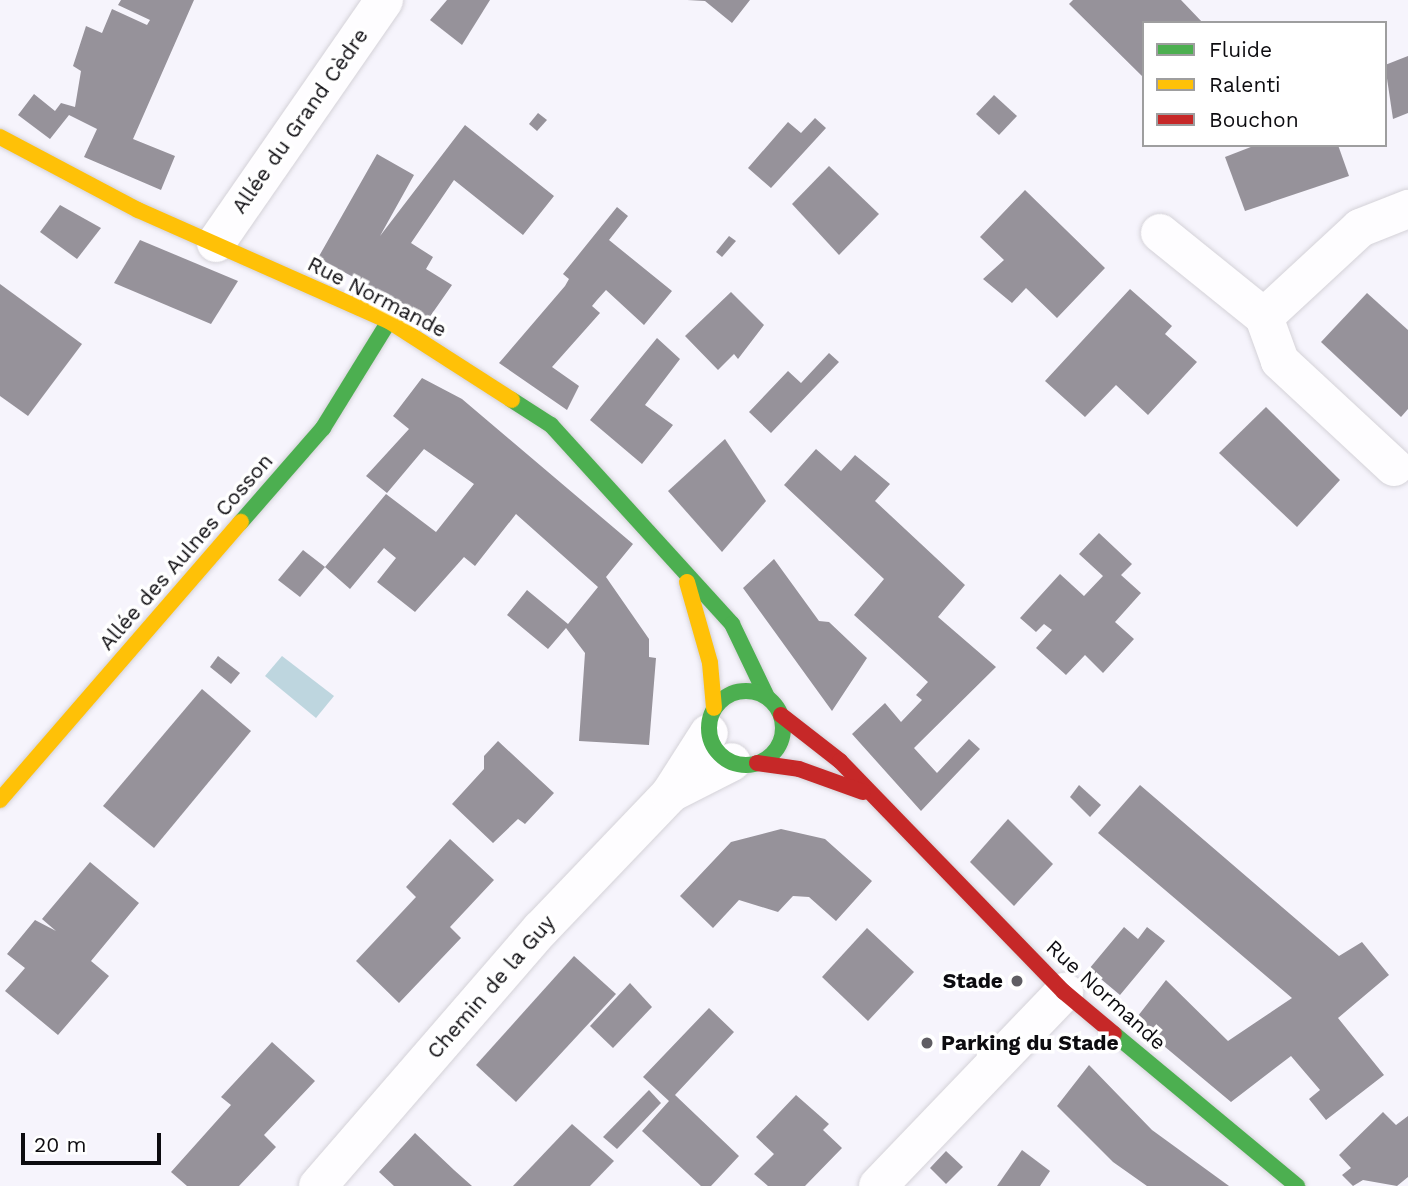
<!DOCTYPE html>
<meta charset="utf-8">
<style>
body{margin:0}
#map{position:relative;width:1408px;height:1186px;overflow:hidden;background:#f6f4fc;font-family:"Work Sans",sans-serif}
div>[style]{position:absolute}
.water>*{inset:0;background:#bed6df}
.building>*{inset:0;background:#96929a}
.roads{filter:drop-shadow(0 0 2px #d4d2d8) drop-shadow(0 0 2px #d4d2d8)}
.street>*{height:38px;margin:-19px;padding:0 19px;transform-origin:19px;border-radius:19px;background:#fefdff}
.fast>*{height:16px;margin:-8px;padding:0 8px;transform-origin:8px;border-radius:8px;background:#4caf50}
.fast>.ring{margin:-8px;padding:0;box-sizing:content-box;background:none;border:16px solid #4caf50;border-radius:50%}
.slow>*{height:16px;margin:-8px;padding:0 8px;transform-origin:8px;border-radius:8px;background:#ffc107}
.jam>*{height:16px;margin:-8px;padding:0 8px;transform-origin:8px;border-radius:8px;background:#c62828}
.dots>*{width:19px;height:19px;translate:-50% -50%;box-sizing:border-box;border:4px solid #fff;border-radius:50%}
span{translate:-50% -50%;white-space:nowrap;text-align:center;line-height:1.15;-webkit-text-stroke:7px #fff;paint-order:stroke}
.street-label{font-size:21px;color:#0d0c10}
.poi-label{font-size:21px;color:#0d0c10;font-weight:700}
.right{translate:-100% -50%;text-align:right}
.left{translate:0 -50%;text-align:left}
.legend{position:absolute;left:1142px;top:21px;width:245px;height:126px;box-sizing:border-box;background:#fff;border:2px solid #9e9e9f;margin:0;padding:9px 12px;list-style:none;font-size:21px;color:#0d0c10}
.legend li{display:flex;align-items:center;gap:14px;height:35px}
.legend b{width:35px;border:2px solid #9e9e9f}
.scale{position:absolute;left:21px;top:1133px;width:140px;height:32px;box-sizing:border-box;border:4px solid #0d0c10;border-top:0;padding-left:9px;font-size:21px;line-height:24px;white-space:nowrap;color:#0d0c10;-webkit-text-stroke:5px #fff;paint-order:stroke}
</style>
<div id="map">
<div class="water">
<div style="clip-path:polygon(282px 656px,334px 696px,316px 718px,265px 676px)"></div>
</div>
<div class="building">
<div style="clip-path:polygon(121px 0,194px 0,133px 139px,175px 156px,161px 190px,84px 157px,97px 129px,69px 115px,50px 139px,18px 115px,34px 94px,55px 111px,61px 103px,75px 107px,81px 71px,73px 66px,86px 26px,102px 33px,112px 9px,147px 25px,150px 20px,118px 5px)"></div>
<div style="clip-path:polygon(447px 0,490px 0,462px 45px,430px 20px)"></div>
<div style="clip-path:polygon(687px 0,750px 0,732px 23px,705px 1px)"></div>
<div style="clip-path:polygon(1073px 0,1181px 0,1203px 23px,1144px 23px,1144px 78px,1069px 4px)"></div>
<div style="clip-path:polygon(1408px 56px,1408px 113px,1393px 119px,1385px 65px)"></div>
<div style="clip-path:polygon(994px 95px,1017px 116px,999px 135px,976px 114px)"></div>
<div style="clip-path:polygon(538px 113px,547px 120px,537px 131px,529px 124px)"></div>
<div style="clip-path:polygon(815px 118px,826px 128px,771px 188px,748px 168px,788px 122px,801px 133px)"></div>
<div style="clip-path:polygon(465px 125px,554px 196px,523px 235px,454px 180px,411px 243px,433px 257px,426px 269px,452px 285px,429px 318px,318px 258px,377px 154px,414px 175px,380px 236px)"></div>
<div style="clip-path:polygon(1256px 145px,1338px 145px,1349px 176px,1245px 211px,1225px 157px)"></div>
<div style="clip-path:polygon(829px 166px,879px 214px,839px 255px,792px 204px)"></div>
<div style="clip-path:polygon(1025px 190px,1105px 268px,1057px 318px,1026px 288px,1012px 303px,983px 279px,1004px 260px,980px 237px)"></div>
<div style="clip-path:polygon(60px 205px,101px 228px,77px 259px,40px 232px)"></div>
<div style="clip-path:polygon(617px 207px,628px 216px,609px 240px,672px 291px,644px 325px,606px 290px,597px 300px,592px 306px,600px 313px,552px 367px,579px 386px,567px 410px,499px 363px,565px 286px,569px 279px,563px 274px)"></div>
<div style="clip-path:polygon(729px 236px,736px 241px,722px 257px,716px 252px)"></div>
<div style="clip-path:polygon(140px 240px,238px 281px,211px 324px,114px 283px)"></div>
<div style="clip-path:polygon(0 284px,82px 344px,28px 416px,0 396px)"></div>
<div style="clip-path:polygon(1130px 289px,1172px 326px,1165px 334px,1197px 362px,1148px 415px,1116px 385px,1085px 417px,1045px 381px)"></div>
<div style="clip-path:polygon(731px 292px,764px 325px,738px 359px,734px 354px,718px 370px,685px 336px)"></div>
<div style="clip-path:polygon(1367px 293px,1408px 330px,1408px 409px,1401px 417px,1321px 342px)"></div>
<div style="clip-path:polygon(657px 338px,680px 359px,645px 405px,673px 425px,642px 464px,590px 420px)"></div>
<div style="clip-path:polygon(829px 353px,839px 362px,771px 433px,749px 412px,788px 371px,801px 383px)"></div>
<div style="clip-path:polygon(422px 378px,462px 399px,633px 544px,606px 577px,649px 639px,649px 657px,656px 658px,649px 745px,579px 741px,585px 653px,566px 628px,548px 649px,507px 615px,527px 590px,568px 624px,598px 587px,516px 514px,475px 566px,464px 557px,415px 612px,377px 582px,396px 558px,384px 548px,350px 589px,325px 567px,386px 494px,436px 532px,474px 484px,424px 449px,387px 493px,366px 476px,409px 429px,393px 416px)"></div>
<div style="clip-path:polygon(1266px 407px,1340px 480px,1297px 527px,1219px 453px)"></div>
<div style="clip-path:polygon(725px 439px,766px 501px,722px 552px,668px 491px)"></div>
<div style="clip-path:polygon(816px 449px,841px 471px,855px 455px,890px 484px,875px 501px,965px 585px,938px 617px,996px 667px,914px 748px,937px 773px,969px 739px,980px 749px,921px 811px,852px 734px,885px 703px,901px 722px,922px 700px,916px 695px,928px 682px,854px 615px,884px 579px,784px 485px)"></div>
<div style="clip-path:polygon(1099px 533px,1132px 564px,1121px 575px,1141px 593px,1115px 622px,1134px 639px,1103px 673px,1085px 655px,1066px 675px,1036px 648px,1052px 630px,1044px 624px,1036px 632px,1020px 618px,1060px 574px,1084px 596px,1103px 576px,1079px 554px)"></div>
<div style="clip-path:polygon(303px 550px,325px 567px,300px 597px,278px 580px)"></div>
<div style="clip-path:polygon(774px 559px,819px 621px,829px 622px,867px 658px,832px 711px,743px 588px)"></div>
<div style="clip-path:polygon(218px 656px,240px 673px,231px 684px,210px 667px)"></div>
<div style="clip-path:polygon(202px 689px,251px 731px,154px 848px,103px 806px)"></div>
<div style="clip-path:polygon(498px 741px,554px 793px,525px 824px,518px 819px,493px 843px,452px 804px,484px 769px,484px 756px)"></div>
<div style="clip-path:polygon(1079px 785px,1101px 805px,1090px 817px,1070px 797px)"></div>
<div style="clip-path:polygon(1140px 785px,1339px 956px,1362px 942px,1389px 975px,1338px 1018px,1384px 1075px,1326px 1120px,1309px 1099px,1320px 1090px,1291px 1056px,1231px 1102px,1134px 1021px,1166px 980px,1228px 1041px,1292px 998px,1098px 833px)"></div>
<div style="clip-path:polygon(1008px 819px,1053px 864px,1014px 906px,970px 862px)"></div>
<div style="clip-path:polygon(781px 829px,825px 839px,872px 881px,836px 921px,809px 897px,793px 896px,778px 912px,739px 900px,713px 928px,680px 896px,731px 842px)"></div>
<div style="clip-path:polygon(450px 839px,494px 880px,450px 927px,461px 938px,399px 1003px,356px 961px,416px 897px,406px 887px)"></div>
<div style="clip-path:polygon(90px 862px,139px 903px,91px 961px,109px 976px,58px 1035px,5px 991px,25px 968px,7px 954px,35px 920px,56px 931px,42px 919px)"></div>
<div style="clip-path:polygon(1124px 927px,1138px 939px,1147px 927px,1165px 941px,1120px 995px,1089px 969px)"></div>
<div style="clip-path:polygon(867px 928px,914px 972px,868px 1021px,822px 977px)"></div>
<div style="clip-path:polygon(574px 956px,616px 994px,516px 1102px,476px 1065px)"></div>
<div style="clip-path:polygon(630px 983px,652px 1007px,613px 1048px,590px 1026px)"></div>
<div style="clip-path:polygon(709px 1008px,734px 1032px,675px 1095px,739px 1156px,711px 1186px,701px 1186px,642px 1131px,669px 1101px,643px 1077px)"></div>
<div style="clip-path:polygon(272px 1042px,315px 1081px,264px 1135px,276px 1147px,239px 1186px,187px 1186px,171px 1172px,231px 1105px,221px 1097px)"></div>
<div style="clip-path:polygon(1089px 1065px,1152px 1130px,1229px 1186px,1147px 1186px,1113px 1162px,1057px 1106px)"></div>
<div style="clip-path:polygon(649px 1090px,661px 1103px,617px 1149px,603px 1137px)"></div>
<div style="clip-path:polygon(796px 1095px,829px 1124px,823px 1130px,842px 1148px,805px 1186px,768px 1186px,754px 1174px,774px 1154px,756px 1137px)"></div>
<div style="clip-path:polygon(1383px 1112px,1396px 1125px,1408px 1116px,1408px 1177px,1397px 1186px,1363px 1180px,1353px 1186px,1342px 1175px,1351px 1168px,1339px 1155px)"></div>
<div style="clip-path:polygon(572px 1124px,614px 1161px,590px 1186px,513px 1186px)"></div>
<div style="clip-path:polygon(415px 1133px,454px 1170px,472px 1186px,394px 1186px,379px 1172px)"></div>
<div style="clip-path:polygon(1022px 1150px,1050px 1171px,1040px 1186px,997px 1186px)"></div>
<div style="clip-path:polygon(946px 1151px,963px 1167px,946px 1184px,930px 1168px)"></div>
</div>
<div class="roads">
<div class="street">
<div style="left:1160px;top:233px;width:134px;rotate:38.9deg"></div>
<div style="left:216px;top:243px;width:295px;rotate:-55.3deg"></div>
<div style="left:1394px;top:467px;width:156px;rotate:-137.1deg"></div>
<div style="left:1280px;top:361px;width:47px;rotate:-110deg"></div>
<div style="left:1264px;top:317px;width:131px;rotate:-42.8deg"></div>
<div style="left:1360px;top:228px;width:52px;rotate:-21.6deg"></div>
<div style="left:671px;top:793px;width:68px;rotate:-26.9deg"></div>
<div style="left:318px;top:1186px;width:340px;rotate:-49.1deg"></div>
<div style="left:541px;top:929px;width:187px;rotate:-46.3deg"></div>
<div style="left:670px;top:794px;width:72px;rotate:-57.4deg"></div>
<div style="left:878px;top:1186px;width:269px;rotate:-46.2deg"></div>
</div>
<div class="fast">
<div style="left:512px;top:400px;width:46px;rotate:32.7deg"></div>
<div style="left:551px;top:425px;width:269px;rotate:47.7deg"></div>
<div style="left:732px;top:624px;width:81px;rotate:64.4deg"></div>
<div style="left:241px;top:522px;width:125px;rotate:-48.9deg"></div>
<div style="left:323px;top:428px;width:126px;rotate:-58.3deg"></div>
<div class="ring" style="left:709px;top:691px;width:58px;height:58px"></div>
<div style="left:1114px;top:1034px;width:238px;rotate:39.7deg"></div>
</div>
<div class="slow">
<div style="left:0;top:137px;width:156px;rotate:27.9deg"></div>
<div style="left:138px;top:210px;width:274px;rotate:23.9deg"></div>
<div style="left:389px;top:321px;width:146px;rotate:32.7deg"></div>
<div style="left:687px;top:582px;width:84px;rotate:74.1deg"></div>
<div style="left:710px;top:663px;width:45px;rotate:84.9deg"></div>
<div style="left:0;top:800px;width:368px;rotate:-49.1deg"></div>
</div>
<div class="jam">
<div style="left:781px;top:715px;width:75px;rotate:37.9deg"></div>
<div style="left:840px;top:761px;width:322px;rotate:45.9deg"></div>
<div style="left:1064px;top:992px;width:65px;rotate:40deg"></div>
<div style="left:757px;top:763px;width:42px;rotate:8.1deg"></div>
<div style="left:799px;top:769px;width:68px;rotate:19.8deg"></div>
</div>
</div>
<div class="dots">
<div style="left:1017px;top:981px;background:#5f5d63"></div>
<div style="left:927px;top:1043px;background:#5f5d63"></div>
</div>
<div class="street-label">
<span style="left:300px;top:121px;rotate:-55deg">Allée du Grand Cèdre</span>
<span style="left:377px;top:297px;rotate:27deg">Rue Normande</span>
<span style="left:186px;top:552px;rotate:-49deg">Allée des Aulnes Cosson</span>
<span style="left:491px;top:987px;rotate:-49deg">Chemin de la Guy</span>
<span style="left:1106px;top:995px;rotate:42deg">Rue Normande</span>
</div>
<div class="poi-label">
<span class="right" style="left:1003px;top:981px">Stade</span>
<span class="left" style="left:941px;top:1043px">Parking du Stade</span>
</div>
<ul class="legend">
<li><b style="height:9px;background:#4caf50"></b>Fluide</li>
<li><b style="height:9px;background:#ffc107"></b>Ralenti</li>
<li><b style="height:9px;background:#c62828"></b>Bouchon</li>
</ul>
<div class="scale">20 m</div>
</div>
